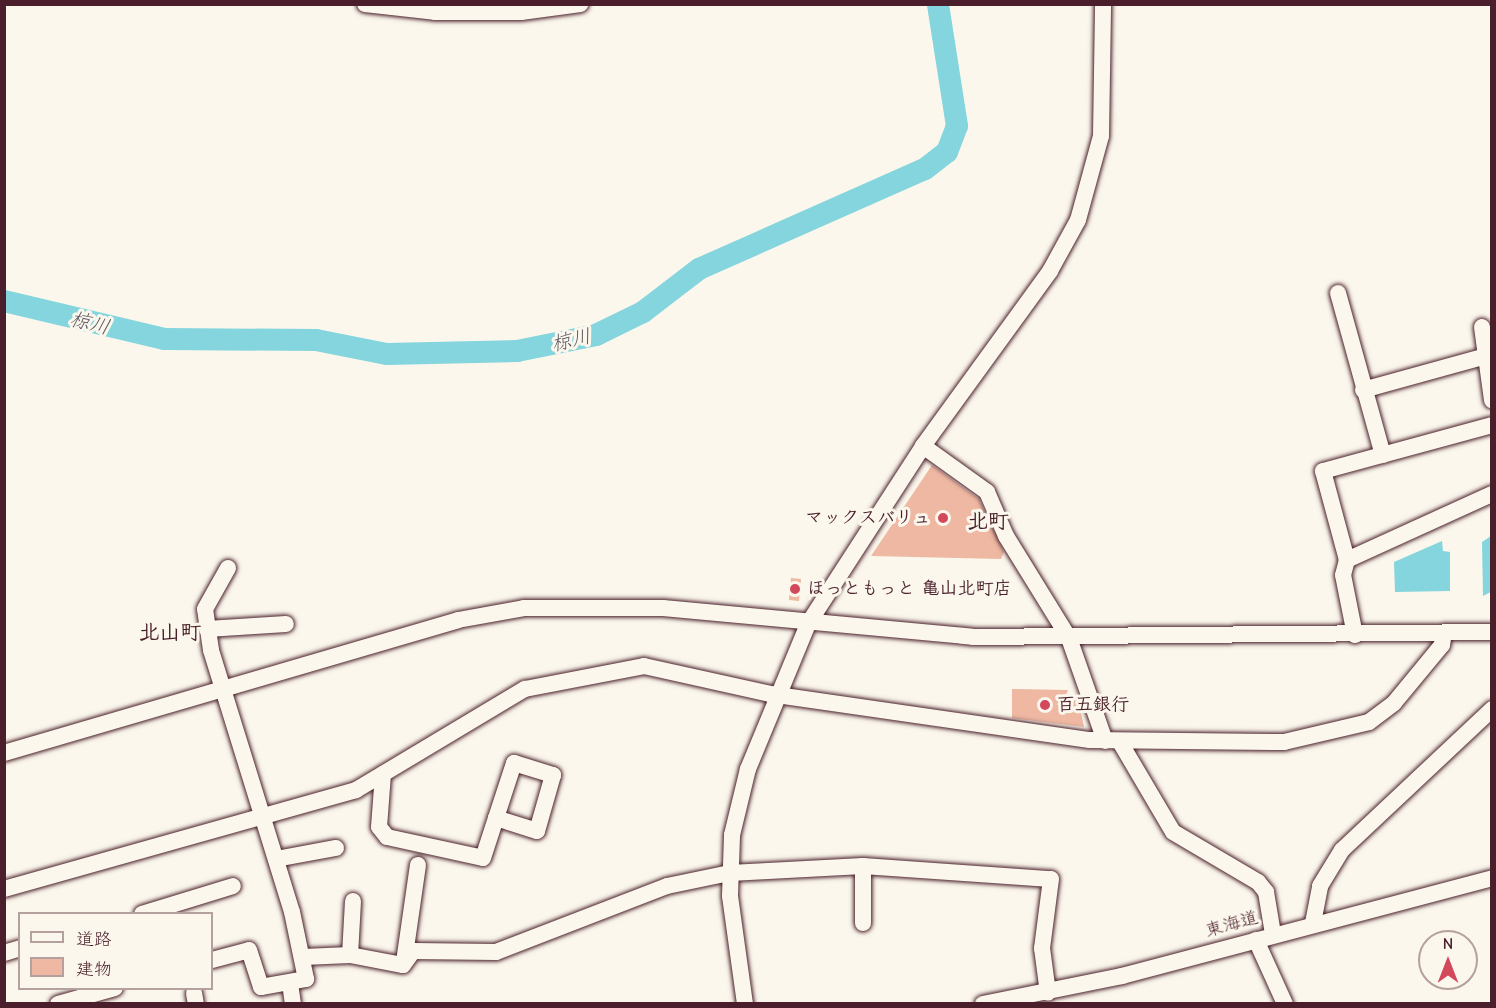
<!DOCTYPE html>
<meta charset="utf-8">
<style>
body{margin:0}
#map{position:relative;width:1496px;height:1008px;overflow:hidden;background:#fbf7ec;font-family:"Comic Neue","Klee One",sans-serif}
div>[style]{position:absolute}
.water>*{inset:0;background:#84d5de}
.river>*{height:22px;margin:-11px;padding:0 11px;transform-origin:11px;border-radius:11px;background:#84d5de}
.building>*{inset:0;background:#eeb8a2}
.roads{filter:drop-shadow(0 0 2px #4a1f2b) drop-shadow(0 0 2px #4a1f2b)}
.minor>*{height:16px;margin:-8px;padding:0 8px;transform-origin:8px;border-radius:8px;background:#fbf7ec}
.dots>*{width:16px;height:16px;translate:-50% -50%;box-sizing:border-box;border:3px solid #fbf7ec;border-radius:50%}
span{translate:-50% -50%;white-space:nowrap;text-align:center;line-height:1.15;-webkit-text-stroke:6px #fbf7ec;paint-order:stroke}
.poi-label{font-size:18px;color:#4a1f2b;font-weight:700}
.right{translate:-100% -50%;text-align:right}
.left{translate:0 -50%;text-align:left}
.street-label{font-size:18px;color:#4a1f2b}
.water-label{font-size:20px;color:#5b5661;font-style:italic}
.quarter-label{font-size:21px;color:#4a1f2b;font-weight:700}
.frame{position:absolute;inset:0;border:6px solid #4a1f2b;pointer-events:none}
.legend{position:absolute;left:18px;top:912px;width:195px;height:78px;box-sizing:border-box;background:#fbf7ec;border:2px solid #b4a19f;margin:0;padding:8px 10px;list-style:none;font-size:18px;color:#4a1f2b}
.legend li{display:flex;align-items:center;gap:12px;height:30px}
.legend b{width:30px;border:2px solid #b4a19f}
.north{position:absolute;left:1418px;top:930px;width:60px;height:60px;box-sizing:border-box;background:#fbf7ec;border:2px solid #b4a19f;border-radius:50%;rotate:0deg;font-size:16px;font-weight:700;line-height:24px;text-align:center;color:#4a1f2b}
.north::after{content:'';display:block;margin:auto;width:21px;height:27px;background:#d1495b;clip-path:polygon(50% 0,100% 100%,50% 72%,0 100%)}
</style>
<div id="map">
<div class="water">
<div style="clip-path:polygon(1491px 536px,1491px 592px,1483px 596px,1482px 542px)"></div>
<div style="clip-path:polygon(1442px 541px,1443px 551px,1450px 552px,1450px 591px,1395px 592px,1394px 562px)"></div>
</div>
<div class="river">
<div style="left:4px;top:301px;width:165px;rotate:13.3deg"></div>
<div style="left:165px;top:339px;width:151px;rotate:0.4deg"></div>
<div style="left:316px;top:340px;width:72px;rotate:11.2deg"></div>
<div style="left:387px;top:354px;width:130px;rotate:-1.3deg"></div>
<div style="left:517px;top:351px;width:81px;rotate:-11.4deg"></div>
<div style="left:596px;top:335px;width:52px;rotate:-26.1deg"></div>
<div style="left:643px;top:312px;width:71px;rotate:-37.5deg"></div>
<div style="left:699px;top:269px;width:247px;rotate:-23.9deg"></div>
<div style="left:925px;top:169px;width:28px;rotate:-38deg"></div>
<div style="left:947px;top:152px;width:28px;rotate:-69deg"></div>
<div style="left:957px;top:126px;width:123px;rotate:-98.9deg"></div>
</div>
<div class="building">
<div style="clip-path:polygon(932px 465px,979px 499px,1004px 552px,1001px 559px,871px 556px)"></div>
<div style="clip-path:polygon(791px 578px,801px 579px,799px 601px,789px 600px)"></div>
<div style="clip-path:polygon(1012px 689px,1068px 690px,1065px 698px,1078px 699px,1084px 727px,1012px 718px)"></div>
</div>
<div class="roads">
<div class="minor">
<div style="left:365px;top:4px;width:70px;rotate:6.5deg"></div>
<div style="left:435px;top:12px;width:86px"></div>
<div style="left:521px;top:12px;width:60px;rotate:-7.7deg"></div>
<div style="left:1338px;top:293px;width:168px;rotate:74.5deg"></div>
<div style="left:1482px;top:327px;width:74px;rotate:82.2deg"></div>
<div style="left:1363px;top:390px;width:124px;rotate:-15.4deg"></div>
<div style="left:923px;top:446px;width:79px;rotate:35.7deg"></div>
<div style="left:987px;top:492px;width:48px;rotate:66.6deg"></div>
<div style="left:1006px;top:536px;width:120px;rotate:58.3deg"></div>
<div style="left:1069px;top:638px;width:109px;rotate:70.7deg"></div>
<div style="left:1347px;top:560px;width:159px;rotate:-24.5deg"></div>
<div style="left:207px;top:629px;width:79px;rotate:-3.6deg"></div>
<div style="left:1355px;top:635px;width:61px;rotate:-101.3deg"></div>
<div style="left:1343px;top:575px;width:16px;rotate:-75deg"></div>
<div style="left:1347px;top:560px;width:92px;rotate:-105.1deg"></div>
<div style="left:1323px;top:471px;width:175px;rotate:-15.2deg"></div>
<div style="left:1120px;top:742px;width:104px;rotate:59.5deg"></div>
<div style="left:1173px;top:832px;width:99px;rotate:30.5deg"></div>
<div style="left:1258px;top:882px;width:13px;rotate:51deg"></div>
<div style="left:1266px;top:892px;width:43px;rotate:80.5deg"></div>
<div style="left:4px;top:753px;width:473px;rotate:-16.3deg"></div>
<div style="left:458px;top:620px;width:67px;rotate:-10.3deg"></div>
<div style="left:524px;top:608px;width:139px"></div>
<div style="left:663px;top:608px;width:311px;rotate:5.3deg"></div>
<div style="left:973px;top:637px;width:519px;rotate:-0.55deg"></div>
<div style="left:383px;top:774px;width:53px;rotate:94.3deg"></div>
<div style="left:379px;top:827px;width:13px;rotate:51deg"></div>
<div style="left:387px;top:837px;width:98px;rotate:12.3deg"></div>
<div style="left:483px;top:858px;width:42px;rotate:-72deg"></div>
<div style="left:496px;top:818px;width:58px;rotate:-71.9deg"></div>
<div style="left:514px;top:763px;width:41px;rotate:17.1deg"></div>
<div style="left:553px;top:775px;width:58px;rotate:105.9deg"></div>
<div style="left:537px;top:831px;width:43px;rotate:-162.4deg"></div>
<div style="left:276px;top:859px;width:61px;rotate:-10.4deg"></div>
<div style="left:4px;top:889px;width:366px;rotate:-15.7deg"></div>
<div style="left:356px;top:790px;width:197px;rotate:-30.9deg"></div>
<div style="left:525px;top:689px;width:121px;rotate:-10.9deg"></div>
<div style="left:644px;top:666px;width:129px;rotate:12.5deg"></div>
<div style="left:770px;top:694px;width:323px;rotate:8.2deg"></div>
<div style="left:1090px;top:740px;width:194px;rotate:0.6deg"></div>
<div style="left:1284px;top:742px;width:87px;rotate:-13.2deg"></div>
<div style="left:1369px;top:722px;width:31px;rotate:-37deg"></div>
<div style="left:1394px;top:703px;width:75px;rotate:-50.4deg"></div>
<div style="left:1442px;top:645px;width:12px;rotate:-81deg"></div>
<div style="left:142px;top:914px;width:95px;rotate:-17.1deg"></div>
<div style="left:863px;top:923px;width:57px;rotate:-90deg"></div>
<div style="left:1313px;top:923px;width:38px;rotate:-79deg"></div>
<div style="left:1320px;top:886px;width:42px;rotate:-58.6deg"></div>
<div style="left:1342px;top:850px;width:206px;rotate:-43.2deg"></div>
<div style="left:1256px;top:940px;width:70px;rotate:65.6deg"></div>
<div style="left:4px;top:953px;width:17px;rotate:-17deg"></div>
<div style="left:350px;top:955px;width:54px;rotate:10.7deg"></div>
<div style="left:403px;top:965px;width:17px;rotate:-54deg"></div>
<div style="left:413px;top:951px;width:83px;rotate:0.7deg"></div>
<div style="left:496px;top:952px;width:183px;rotate:-21.1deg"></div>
<div style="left:667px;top:886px;width:64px;rotate:-11.7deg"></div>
<div style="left:730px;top:873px;width:133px;rotate:-3deg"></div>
<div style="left:863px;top:866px;width:188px;rotate:4deg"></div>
<div style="left:1051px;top:879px;width:70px;rotate:97.4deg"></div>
<div style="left:1042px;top:948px;width:45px;rotate:82.4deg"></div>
<div style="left:303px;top:957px;width:47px;rotate:-2.4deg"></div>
<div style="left:350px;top:955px;width:54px;rotate:-86.8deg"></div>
<div style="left:212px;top:960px;width:38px;rotate:-15deg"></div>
<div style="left:249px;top:950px;width:39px;rotate:72deg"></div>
<div style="left:261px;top:987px;width:46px;rotate:-10.1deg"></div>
<div style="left:306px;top:979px;width:68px;rotate:-101.8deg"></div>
<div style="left:292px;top:912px;width:274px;rotate:-107.2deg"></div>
<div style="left:211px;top:650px;width:41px;rotate:-98.3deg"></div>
<div style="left:205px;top:609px;width:47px;rotate:-60.7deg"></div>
<div style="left:404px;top:962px;width:98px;rotate:-81.8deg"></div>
<div style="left:290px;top:983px;width:21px;rotate:82deg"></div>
<div style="left:194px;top:993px;width:11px;rotate:80deg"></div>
<div style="left:58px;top:1004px;width:59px;rotate:-15.7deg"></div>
<div style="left:745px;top:1004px;width:109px;rotate:-97.9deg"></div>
<div style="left:730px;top:896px;width:61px;rotate:-88.1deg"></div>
<div style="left:732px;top:835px;width:68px;rotate:-76.4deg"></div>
<div style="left:748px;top:769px;width:157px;rotate:-67.5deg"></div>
<div style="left:808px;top:624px;width:212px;rotate:-57.1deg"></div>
<div style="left:923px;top:446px;width:216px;rotate:-54deg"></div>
<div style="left:1050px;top:271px;width:58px;rotate:-61.2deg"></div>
<div style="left:1078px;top:220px;width:87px;rotate:-74.7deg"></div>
<div style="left:1101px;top:136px;width:132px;rotate:-89.1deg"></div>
<div style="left:983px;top:1004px;width:142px;rotate:-11.4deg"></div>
<div style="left:1122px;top:976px;width:383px;rotate:-14.8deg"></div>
</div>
</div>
<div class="dots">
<div style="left:943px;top:518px;background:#d1495b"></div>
<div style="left:795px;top:589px;background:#d1495b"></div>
<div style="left:1045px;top:705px;background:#d1495b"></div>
</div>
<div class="poi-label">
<span class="right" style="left:931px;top:518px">マックスバリュ</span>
<span class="left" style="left:807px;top:589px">ほっともっと 亀山北町店</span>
<span class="left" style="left:1057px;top:705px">百五銀行</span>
</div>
<div class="street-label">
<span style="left:1232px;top:925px;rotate:-16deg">東海道</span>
</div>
<div class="water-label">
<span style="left:90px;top:323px;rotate:14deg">椋川</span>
<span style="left:571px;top:340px;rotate:-13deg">椋川</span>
</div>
<div class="quarter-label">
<span style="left:988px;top:521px">北町</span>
<span style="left:170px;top:632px">北山町</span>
</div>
<div class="frame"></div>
<ul class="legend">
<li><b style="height:8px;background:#fbf7ec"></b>道路</li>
<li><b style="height:16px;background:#eeb8a2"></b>建物</li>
</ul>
<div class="north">N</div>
</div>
